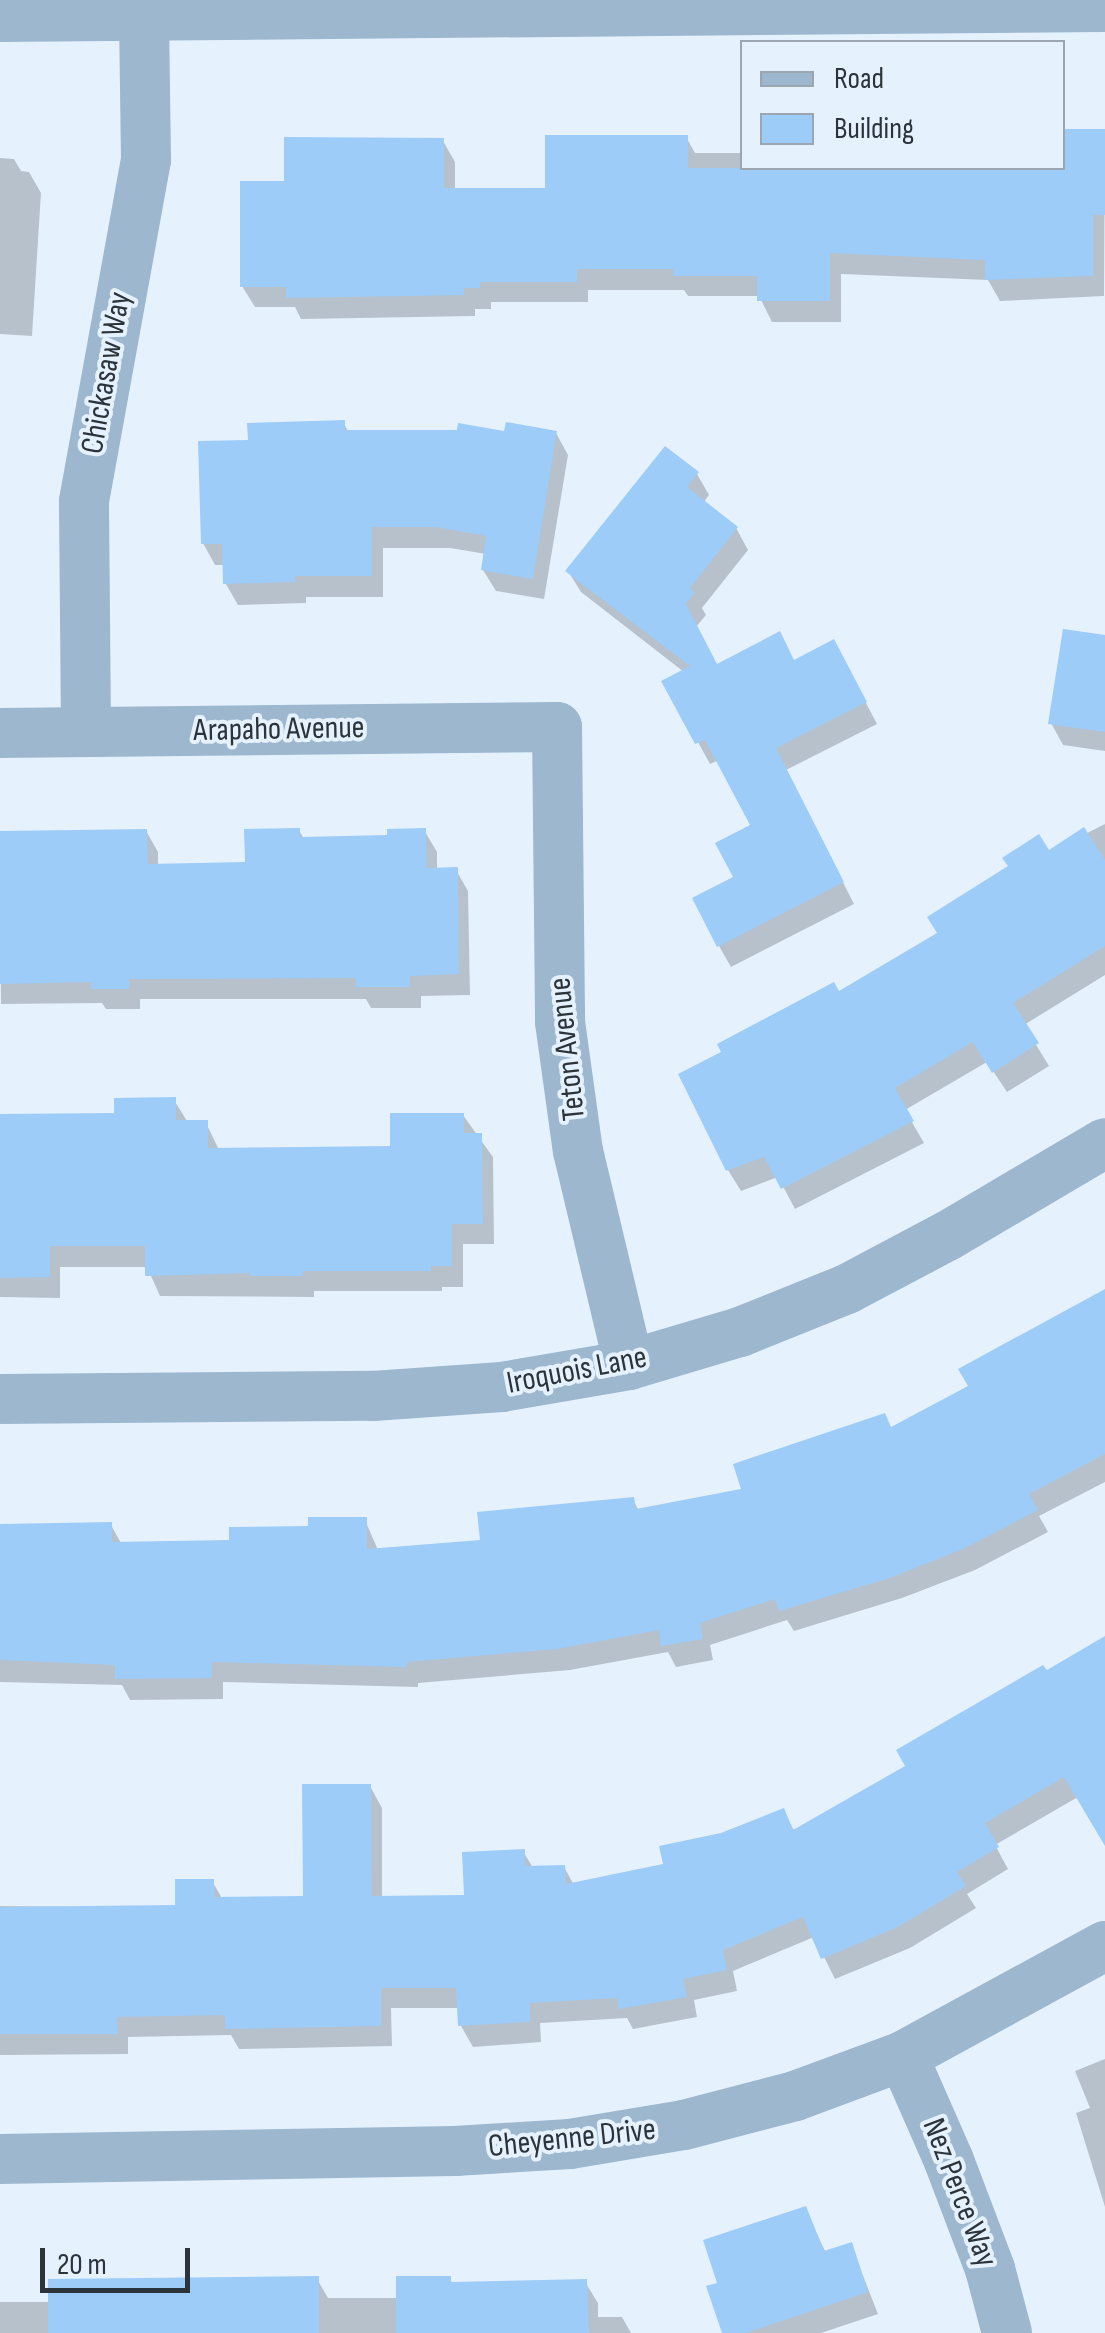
<!DOCTYPE html>
<style>
body{margin:0}
#map{position:relative;width:1105px;height:2333px;overflow:hidden;background:#e5f2fe;font-family:"Sofia Sans Condensed",sans-serif}
div>[style]{position:absolute}
.shadow>*{inset:0;background:#0003}
.building>*{inset:0;background:#9dccf8}
.minor>*{height:50px;margin:-25px;padding:0 25px;transform-origin:25px;border-radius:25px;background:#9db7cf}
span{translate:-50% -50%;white-space:nowrap;text-align:center;line-height:1.15;-webkit-text-stroke:8px #e5f2fe;paint-order:stroke}
.street-label{font-size:32px;color:#2b333b}
.legend{position:absolute;left:740px;top:40px;width:325px;height:130px;box-sizing:border-box;background:#e5f2fe;border:2px solid #9ba6b0;margin:0;padding:12px 18px;list-style:none;font-size:30px;color:#2b333b}
.legend li{display:flex;align-items:center;gap:20px;height:50px}
.legend b{width:50px;border:2px solid #9ba6b0}
.scale{position:absolute;left:40px;top:2248px;width:150px;height:45px;box-sizing:border-box;border:5px solid #2b333b;border-top:0;padding-left:12px;font-size:30px;line-height:35px;white-space:nowrap;color:#2b333b;-webkit-text-stroke:8px #e5f2fe;paint-order:stroke}
</style>
<div id="map">
<div class="shadow">
<div style="clip-path:polygon(1105px 130px,1104px 296px,1000px 301px,988px 280px,841px 274px,841px 322px,772px 322px,759px 296px,688px 296px,684px 290px,588px 290px,588px 302px,491px 302px,491px 309px,475px 309px,475px 316px,301px 319px,295px 307px,255px 307px,242px 286px,287px 183px,443px 141px,455px 162px,455px 190px,547px 190px,686px 137px,695px 153px,742px 153px,742px 168px,1062px 168px)"></div>
<div style="clip-path:polygon(0 158px,14px 159px,21px 171px,29px 172px,41px 193px,32px 336px,0 334px)"></div>
<div style="clip-path:polygon(343px 422px,349px 433px,556px 433px,568px 455px,544px 599px,496px 591px,483px 570px,486px 554px,450px 548px,383px 548px,383px 597px,306px 597px,306px 603px,238px 605px,226px 584px,225px 565px,215px 565px,203px 543px,251px 443px)"></div>
<div style="clip-path:polygon(697px 474px,709px 495px,703px 503px,736px 528px,748px 550px,702px 608px,706px 615px,696px 627px,717px 667px,845px 663px,877px 724px,786px 770px,854px 904px,731px 967px,719px 946px,754px 826px,719px 760px,710px 764px,665px 682px,684px 672px,581px 592px,568px 571px)"></div>
<div style="clip-path:polygon(1105px 637px,1105px 751px,1063px 745px,1051px 723px)"></div>
<div style="clip-path:polygon(1105px 824px,1105px 975px,1024px 1025px,1049px 1066px,1007px 1092px,987px 1062px,905px 1110px,924px 1143px,795px 1209px,778px 1177px,741px 1191px,728px 1170px,839px 995px,939px 935px,1048px 853px)"></div>
<div style="clip-path:polygon(299px 830px,304px 839px,389px 838px,424px 830px,437px 852px,437px 870px,456px 870px,468px 891px,470px 995px,421px 996px,421px 1008px,371px 1008px,366px 999px,140px 999px,140px 1009px,106px 1009px,102px 1003px,1px 1004px,0 833px,146px 831px,158px 852px,158px 866px,247px 865px)"></div>
<div style="clip-path:polygon(174px 1100px,187px 1121px,206px 1123px,219px 1150px,392px 1148px,463px 1115px,493px 1157px,494px 1244px,463px 1244px,463px 1287px,442px 1287px,442px 1291px,314px 1291px,314px 1297px,160px 1296px,147px 1267px,60px 1267px,60px 1298px,0 1297px,0 1118px,117px 1115px)"></div>
<div style="clip-path:polygon(1105px 1321px,1105px 1482px,1039px 1516px,1048px 1532px,975px 1570px,902px 1598px,794px 1631px,787px 1620px,710px 1645px,713px 1660px,676px 1667px,668px 1652px,570px 1670px,418px 1683px,418px 1687px,223px 1682px,223px 1699px,130px 1700px,122px 1685px,0 1682px,0 1524px,111px 1525px,122px 1545px,231px 1543px,365px 1520px,378px 1550px,483px 1542px,633px 1500px,639px 1511px,744px 1491px,892px 1429px)"></div>
<div style="clip-path:polygon(1105px 1640px,1105px 1835px,1078px 1797px,995px 1845px,1008px 1869px,967px 1894px,976px 1908px,910px 1948px,835px 1979px,814px 1937px,733px 1971px,737px 1991px,694px 2000px,697px 2017px,633px 2029px,627px 2018px,540px 2023px,541px 2042px,473px 2047px,461px 2026px,460px 2008px,391px 2008px,392px 2046px,239px 2049px,231px 2035px,128px 2037px,128px 2054px,0 2055px,0 1906px,178px 1908px,212px 1881px,223px 1900px,306px 1898px,370px 1786px,382px 1808px,382px 1898px,466px 1898px,523px 1851px,533px 1868px,564px 1867px,574px 1885px,666px 1866px,783px 1811px,795px 1832px,908px 1767px,1046px 1673px)"></div>
<div style="clip-path:polygon(1105px 2059px,1105px 2207px,1076px 2113px,1090px 2108px,1075px 2071px)"></div>
<div style="clip-path:polygon(805px 2209px,826px 2253px,851px 2245px,878px 2314px,821px 2333px,724px 2333px,721px 2284px)"></div>
<div style="clip-path:polygon(449px 2278px,453px 2284px,585px 2282px,598px 2303px,598px 2317px,622px 2317px,631px 2333px,0 2333px,0 2302px,51px 2302px,317px 2279px,328px 2298px,398px 2298px)"></div>
</div>
<div class="building">
<div style="clip-path:polygon(1062px 129px,1105px 129px,1105px 215px,1093px 215px,1093px 276px,985px 280px,985px 260px,830px 253px,830px 301px,757px 301px,757px 276px,673px 276px,673px 269px,577px 269px,577px 282px,480px 282px,480px 288px,464px 288px,464px 295px,286px 298px,286px 287px,240px 287px,240px 181px,284px 181px,284px 137px,444px 138px,444px 188px,545px 188px,545px 135px,688px 135px,688px 168px,1062px 168px)"></div>
<div style="clip-path:polygon(345px 420px,345px 430px,457px 430px,458px 423px,504px 431px,506px 422px,557px 431px,533px 579px,481px 570px,486px 536px,436px 527px,372px 527px,372px 576px,295px 576px,295px 582px,223px 584px,222px 544px,201px 544px,198px 441px,248px 440px,247px 423px)"></div>
<div style="clip-path:polygon(665px 446px,699px 472px,687px 487px,738px 527px,690px 588px,695px 592px,686px 604px,717px 664px,780px 631px,794px 660px,834px 639px,867px 702px,776px 748px,844px 882px,717px 947px,692px 898px,733px 877px,715px 843px,750px 825px,705px 740px,695px 744px,661px 681px,690px 666px,565px 571px)"></div>
<div style="clip-path:polygon(1063px 629px,1105px 635px,1105px 732px,1048px 724px)"></div>
<div style="clip-path:polygon(1084px 827px,1105px 860px,1105px 946px,1013px 1003px,1039px 1043px,992px 1073px,973px 1042px,895px 1088px,914px 1121px,781px 1189px,764px 1157px,726px 1171px,678px 1074px,721px 1052px,717px 1044px,834px 982px,839px 991px,937px 933px,927px 917px,1008px 866px,1002px 858px,1039px 834px,1049px 850px)"></div>
<div style="clip-path:polygon(300px 828px,300px 837px,387px 835px,387px 829px,426px 828px,427px 868px,458px 867px,459px 974px,410px 976px,410px 987px,356px 987px,356px 978px,129px 979px,129px 989px,91px 989px,91px 982px,0 984px,0 831px,147px 829px,148px 864px,245px 862px,244px 829px)"></div>
<div style="clip-path:polygon(176px 1097px,176px 1120px,208px 1120px,208px 1148px,390px 1146px,390px 1113px,464px 1113px,464px 1133px,482px 1133px,483px 1224px,452px 1224px,452px 1266px,431px 1266px,431px 1271px,303px 1271px,303px 1276px,250px 1276px,250px 1273px,145px 1276px,145px 1246px,50px 1246px,50px 1277px,0 1278px,0 1114px,114px 1113px,114px 1098px)"></div>
<div style="clip-path:polygon(1105px 1289px,1105px 1454px,1029px 1494px,1038px 1510px,963px 1549px,890px 1578px,779px 1611px,775px 1599px,700px 1623px,703px 1639px,661px 1646px,659px 1630px,557px 1649px,407px 1662px,407px 1667px,212px 1662px,212px 1678px,115px 1679px,115px 1665px,0 1660px,0 1524px,112px 1522px,112px 1542px,229px 1540px,229px 1527px,308px 1526px,308px 1517px,367px 1517px,367px 1549px,480px 1540px,477px 1512px,634px 1497px,636px 1509px,741px 1489px,733px 1464px,885px 1413px,891px 1427px,968px 1386px,958px 1369px)"></div>
<div style="clip-path:polygon(1105px 1636px,1105px 1846px,1064px 1777px,985px 1823px,999px 1847px,957px 1872px,966px 1886px,898px 1927px,821px 1959px,803px 1917px,723px 1950px,727px 1970px,683px 1979px,687px 1997px,619px 2009px,617px 1998px,530px 2003px,530px 2022px,458px 2026px,456px 1988px,381px 1988px,381px 2026px,225px 2029px,225px 2015px,117px 2017px,118px 2034px,0 2034px,0 1907px,175px 1905px,175px 1879px,214px 1879px,214px 1897px,303px 1896px,302px 1784px,371px 1784px,372px 1896px,464px 1895px,462px 1852px,525px 1849px,525px 1866px,565px 1865px,566px 1884px,663px 1864px,659px 1846px,721px 1833px,784px 1808px,793px 1830px,905px 1766px,896px 1750px,1043px 1665px,1047px 1670px)"></div>
<div style="clip-path:polygon(806px 2206px,824px 2251px,852px 2242px,868px 2292px,746px 2333px,722px 2333px,706px 2286px,717px 2283px,703px 2240px)"></div>
<div style="clip-path:polygon(319px 2276px,319px 2333px,48px 2333px,48px 2279px)"></div>
<div style="clip-path:polygon(396px 2276px,451px 2276px,451px 2282px,587px 2279px,589px 2333px,396px 2333px)"></div>
</div>
<div class="minor">
<div style="left:0;top:17px;width:1105px;rotate:-0.52deg"></div>
<div style="left:86px;top:732px;width:231px;rotate:-90.5deg"></div>
<div style="left:84px;top:501px;width:347px;rotate:-79.7deg"></div>
<div style="left:146px;top:160px;width:144px;rotate:-90.8deg"></div>
<div style="left:0;top:733px;width:557px;rotate:-0.62deg"></div>
<div style="left:557px;top:727px;width:295px;rotate:89.4deg"></div>
<div style="left:560px;top:1022px;width:130px;rotate:82.1deg"></div>
<div style="left:578px;top:1151px;width:220px;rotate:76.6deg"></div>
<div style="left:0;top:1399px;width:373px;rotate:-0.5deg"></div>
<div style="left:373px;top:1396px;width:129px;rotate:-4deg"></div>
<div style="left:502px;top:1387px;width:129px;rotate:-9.8deg"></div>
<div style="left:629px;top:1365px;width:116px;rotate:-16.6deg"></div>
<div style="left:740px;top:1332px;width:115px;rotate:-21.9deg"></div>
<div style="left:847px;top:1289px;width:115px;rotate:-27.9deg"></div>
<div style="left:949px;top:1235px;width:181px;rotate:-30.5deg"></div>
<div style="left:903px;top:2056px;width:115px;rotate:66.3deg"></div>
<div style="left:949px;top:2161px;width:116px;rotate:69.2deg"></div>
<div style="left:990px;top:2269px;width:66px;rotate:75.1deg"></div>
<div style="left:0;top:2159px;width:455px;rotate:-1deg"></div>
<div style="left:455px;top:2151px;width:115px;rotate:-3.5deg"></div>
<div style="left:570px;top:2144px;width:116px;rotate:-9.5deg"></div>
<div style="left:684px;top:2125px;width:115px;rotate:-14.6deg"></div>
<div style="left:795px;top:2096px;width:115px;rotate:-20.3deg"></div>
<div style="left:903px;top:2056px;width:230px;rotate:-28.6deg"></div>
</div>
<div class="street-label">
<span style="left:107px;top:373px;rotate:-80deg">Chickasaw Way</span>
<span style="left:279px;top:730px;rotate:-1deg">Arapaho Avenue</span>
<span style="left:568px;top:1049px;rotate:-96deg">Teton Avenue</span>
<span style="left:577px;top:1371px;rotate:-11deg">Iroquois Lane</span>
<span style="left:572px;top:2139px;rotate:-6deg">Cheyenne Drive</span>
<span style="left:959px;top:2193px;rotate:69deg">Nez Perce Way</span>
</div>
<ul class="legend">
<li><b style="height:12px;background:#9db7cf"></b>Road</li>
<li><b style="height:28px;background:#9dccf8"></b>Building</li>
</ul>
<div class="scale">20 m</div>
</div>
